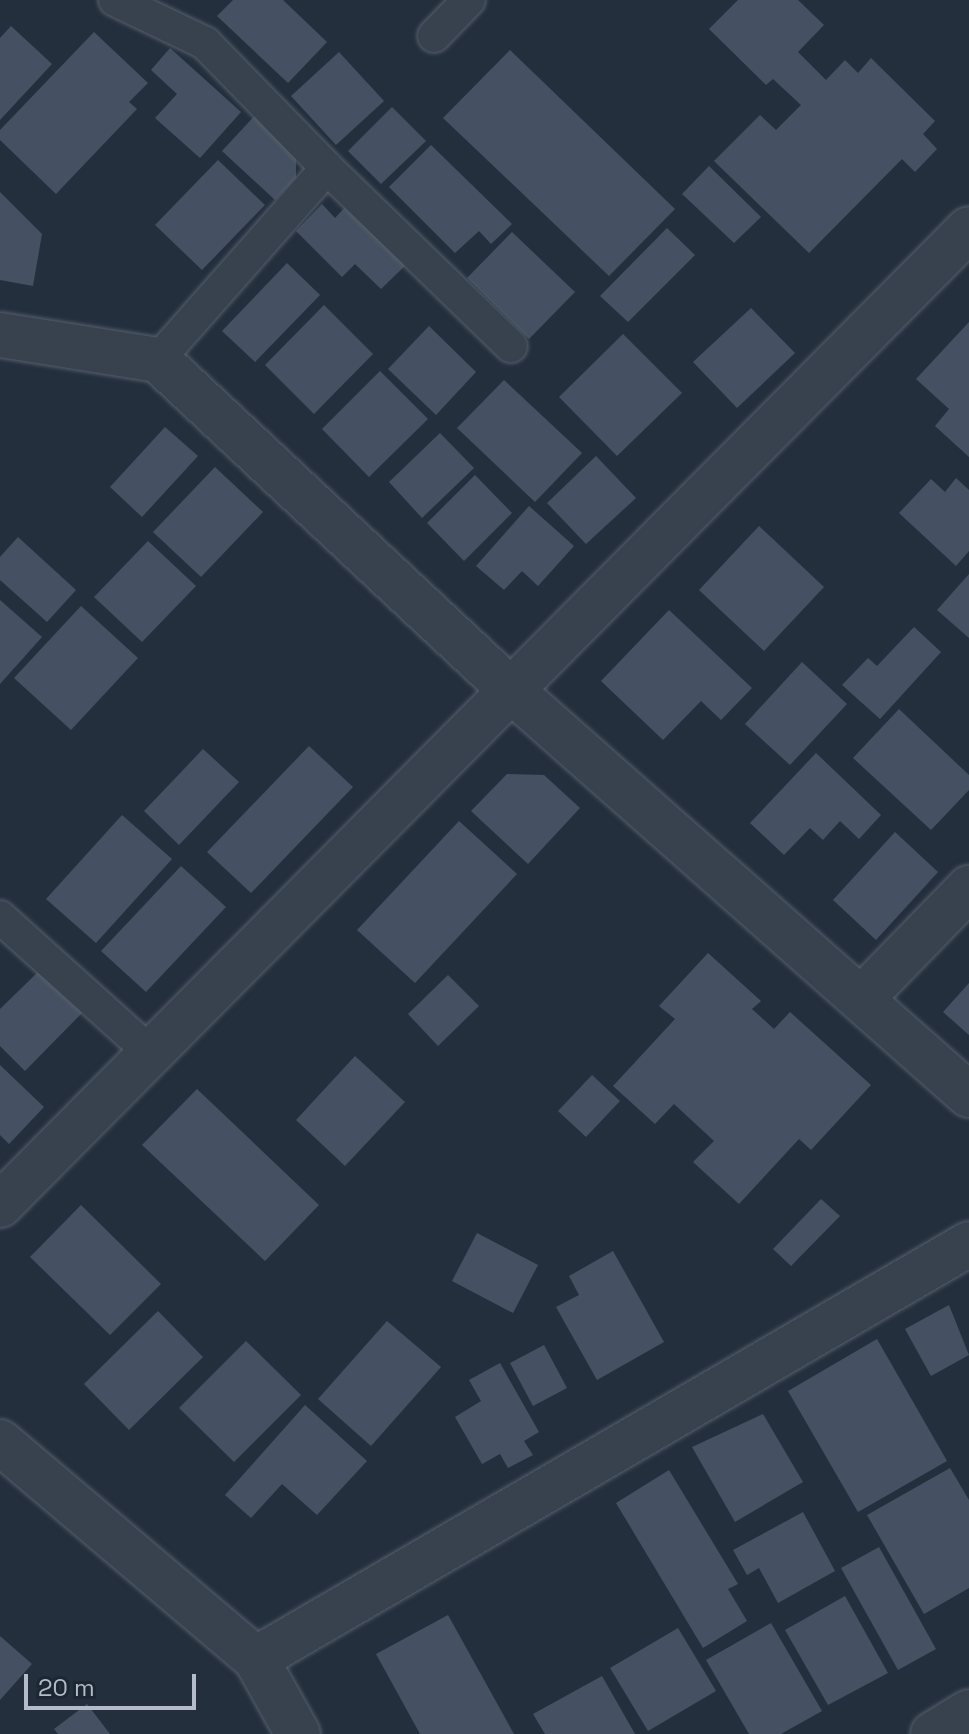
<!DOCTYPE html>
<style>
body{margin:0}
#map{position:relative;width:969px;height:1734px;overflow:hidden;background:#242f3e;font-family:"Space Grotesk",sans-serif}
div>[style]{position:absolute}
.building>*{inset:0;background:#455162}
.roads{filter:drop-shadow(0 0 2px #565f6c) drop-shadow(0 0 2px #565f6c)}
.service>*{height:32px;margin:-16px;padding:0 16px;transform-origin:16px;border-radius:16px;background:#38414e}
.minor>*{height:44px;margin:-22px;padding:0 22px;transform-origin:22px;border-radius:22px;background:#38414e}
span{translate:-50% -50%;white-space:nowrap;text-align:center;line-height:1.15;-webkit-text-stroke:6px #1d2633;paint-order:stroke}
.scale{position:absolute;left:24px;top:1674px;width:172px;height:36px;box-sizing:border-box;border:4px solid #b4bcc9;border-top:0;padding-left:10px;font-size:24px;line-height:28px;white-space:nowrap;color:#b4bcc9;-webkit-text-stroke:6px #1d2633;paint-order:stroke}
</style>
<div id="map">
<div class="building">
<div style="clip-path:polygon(233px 0,283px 0,327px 42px,288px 83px,217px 16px)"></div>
<div style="clip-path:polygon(738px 0,798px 0,824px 25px,798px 52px,826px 80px,845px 60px,858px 73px,871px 58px,935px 121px,923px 134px,937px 149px,915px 172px,902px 159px,809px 253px,714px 161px,760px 115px,776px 130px,801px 105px,773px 79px,766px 85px,709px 29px)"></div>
<div style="clip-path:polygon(11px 26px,52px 64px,0 120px,0 38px)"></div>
<div style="clip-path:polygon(94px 32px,148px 83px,129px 102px,137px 109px,56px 194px,0 140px,0 130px)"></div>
<div style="clip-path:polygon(170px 48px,241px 112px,200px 158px,155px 118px,177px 94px,151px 70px)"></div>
<div style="clip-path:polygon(510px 50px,675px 209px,609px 276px,443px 118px)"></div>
<div style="clip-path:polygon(339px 52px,384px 101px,336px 145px,291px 96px)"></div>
<div style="clip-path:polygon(392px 107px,426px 141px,381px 184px,348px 151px)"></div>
<div style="clip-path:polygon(258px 112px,296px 148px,296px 178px,275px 200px,222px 151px)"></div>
<div style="clip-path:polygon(431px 145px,512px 224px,491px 244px,479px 231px,455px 253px,389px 187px)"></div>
<div style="clip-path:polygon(218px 160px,265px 205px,202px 270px,155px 225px)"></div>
<div style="clip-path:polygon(709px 166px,761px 217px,734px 243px,682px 194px)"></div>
<div style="clip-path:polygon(0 192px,42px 234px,33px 286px,0 280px)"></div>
<div style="clip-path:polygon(322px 204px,335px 218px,348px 204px,408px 263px,381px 289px,355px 264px,342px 277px,296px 231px)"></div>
<div style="clip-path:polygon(667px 228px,695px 255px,628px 322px,600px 296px)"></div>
<div style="clip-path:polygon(512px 232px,575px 292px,529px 339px,467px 278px)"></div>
<div style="clip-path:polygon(287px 263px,320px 295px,255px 362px,222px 331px)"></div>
<div style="clip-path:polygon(324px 305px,373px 354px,314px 414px,265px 365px)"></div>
<div style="clip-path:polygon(751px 308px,795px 353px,737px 408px,693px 362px)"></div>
<div style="clip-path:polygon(969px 322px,969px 457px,935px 426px,949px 409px,916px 379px)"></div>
<div style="clip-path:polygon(429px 326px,476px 372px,436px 415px,388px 369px)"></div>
<div style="clip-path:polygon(623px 334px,682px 393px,617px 456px,559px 397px)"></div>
<div style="clip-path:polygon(380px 371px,428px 419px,369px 477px,322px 429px)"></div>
<div style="clip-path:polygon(504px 380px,582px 453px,535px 502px,457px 428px)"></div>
<div style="clip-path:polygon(165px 427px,198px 456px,142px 517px,110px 487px)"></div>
<div style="clip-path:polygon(440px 433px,474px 468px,422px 518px,389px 482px)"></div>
<div style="clip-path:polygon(596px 456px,636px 498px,586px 544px,547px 503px)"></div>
<div style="clip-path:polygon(215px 467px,263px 512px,201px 577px,153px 532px)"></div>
<div style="clip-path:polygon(475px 475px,512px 513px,464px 561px,427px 523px)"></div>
<div style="clip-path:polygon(956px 478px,969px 490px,969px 551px,956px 566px,899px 513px,931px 479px,945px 492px)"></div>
<div style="clip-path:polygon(529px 506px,574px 546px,538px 586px,522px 571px,504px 590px,476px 566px)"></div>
<div style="clip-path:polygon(759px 526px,824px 587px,764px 651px,699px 590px)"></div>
<div style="clip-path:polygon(18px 537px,76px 590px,47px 622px,0 580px,0 557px)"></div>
<div style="clip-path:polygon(148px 541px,196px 586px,142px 642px,94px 597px)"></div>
<div style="clip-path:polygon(969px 574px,969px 638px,937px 610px)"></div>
<div style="clip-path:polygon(0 600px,42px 637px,0 684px)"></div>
<div style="clip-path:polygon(81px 606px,138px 658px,71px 730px,14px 678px)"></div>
<div style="clip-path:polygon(669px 610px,752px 688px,721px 720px,701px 701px,663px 740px,601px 681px)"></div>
<div style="clip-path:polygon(914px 627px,941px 652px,880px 719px,842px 685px,868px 658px,877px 666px)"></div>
<div style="clip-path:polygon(802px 662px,847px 704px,790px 765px,745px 724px)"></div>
<div style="clip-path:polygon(899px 709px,969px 775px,969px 790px,931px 830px,853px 758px)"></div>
<div style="clip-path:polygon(309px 746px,353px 787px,251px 893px,207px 852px)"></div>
<div style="clip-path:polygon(203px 749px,239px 782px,179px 845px,144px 811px)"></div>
<div style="clip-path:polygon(816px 753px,881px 815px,859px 839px,840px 821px,823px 840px,810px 828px,784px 855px,750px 823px)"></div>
<div style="clip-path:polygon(507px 774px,544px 775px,580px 808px,528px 864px,471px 811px)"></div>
<div style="clip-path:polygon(122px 815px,172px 859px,96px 943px,46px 899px)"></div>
<div style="clip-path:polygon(459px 821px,517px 874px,415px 983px,357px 930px)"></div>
<div style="clip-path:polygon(895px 832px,938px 872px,876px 940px,833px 900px)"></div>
<div style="clip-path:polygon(181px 866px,226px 907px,146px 992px,101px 951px)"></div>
<div style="clip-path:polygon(708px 953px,761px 1001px,752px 1009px,774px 1029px,790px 1012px,871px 1085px,811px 1150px,799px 1139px,739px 1204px,693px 1162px,714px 1141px,674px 1104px,655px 1124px,613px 1086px,675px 1019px,659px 1006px)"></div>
<div style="clip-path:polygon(39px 971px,82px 1013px,25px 1071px,0 1046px,0 1009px)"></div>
<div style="clip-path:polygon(448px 975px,479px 1006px,438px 1046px,408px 1014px)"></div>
<div style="clip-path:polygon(969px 983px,969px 1035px,943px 1012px)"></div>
<div style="clip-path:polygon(355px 1056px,405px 1102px,345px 1166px,296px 1120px)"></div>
<div style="clip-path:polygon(0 1065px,44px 1107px,9px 1144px,0 1135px)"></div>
<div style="clip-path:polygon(592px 1075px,620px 1101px,586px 1137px,558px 1111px)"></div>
<div style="clip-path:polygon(197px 1089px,319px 1205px,265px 1261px,142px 1145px)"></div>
<div style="clip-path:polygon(821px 1199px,840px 1216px,791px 1266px,773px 1249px)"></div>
<div style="clip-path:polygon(81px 1205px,161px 1284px,110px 1335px,30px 1257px)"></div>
<div style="clip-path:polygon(477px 1233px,538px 1265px,513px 1313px,452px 1281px)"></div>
<div style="clip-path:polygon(613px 1251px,664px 1342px,597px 1380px,556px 1307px,579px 1295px,569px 1276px)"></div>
<div style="clip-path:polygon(949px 1305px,969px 1355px,931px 1376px,905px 1329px)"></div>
<div style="clip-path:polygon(158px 1311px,203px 1357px,129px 1430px,84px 1384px)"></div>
<div style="clip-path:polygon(387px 1321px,441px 1367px,371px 1446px,318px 1399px)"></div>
<div style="clip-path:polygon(877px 1339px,947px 1461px,858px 1512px,788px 1391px)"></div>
<div style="clip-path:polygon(246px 1341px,301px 1395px,234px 1462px,179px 1408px)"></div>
<div style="clip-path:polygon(544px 1345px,567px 1388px,533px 1406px,510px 1363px)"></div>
<div style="clip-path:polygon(500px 1363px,539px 1432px,524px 1441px,533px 1455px,508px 1468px,500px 1454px,482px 1464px,455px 1417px,481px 1401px,469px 1380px)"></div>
<div style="clip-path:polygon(305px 1405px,367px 1461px,317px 1515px,282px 1484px,251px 1518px,225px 1495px)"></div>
<div style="clip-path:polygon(763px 1414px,803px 1482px,735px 1522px,692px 1447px)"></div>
<div style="clip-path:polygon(950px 1468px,969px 1500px,969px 1588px,924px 1614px,867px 1515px)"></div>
<div style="clip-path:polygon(669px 1470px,738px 1584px,728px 1589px,747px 1621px,703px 1648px,616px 1503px)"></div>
<div style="clip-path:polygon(803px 1512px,835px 1571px,778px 1603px,759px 1568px,747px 1575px,733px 1550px)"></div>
<div style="clip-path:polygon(879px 1547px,936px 1649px,898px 1670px,841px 1568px)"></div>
<div style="clip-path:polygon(845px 1596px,888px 1673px,828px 1705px,785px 1630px)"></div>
<div style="clip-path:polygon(448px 1615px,514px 1734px,420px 1734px,376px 1654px)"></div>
<div style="clip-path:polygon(771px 1623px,822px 1711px,781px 1734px,749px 1734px,706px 1660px)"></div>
<div style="clip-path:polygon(678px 1628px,716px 1691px,648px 1731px,610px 1668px)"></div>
<div style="clip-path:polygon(0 1636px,32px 1664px,0 1700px)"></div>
<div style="clip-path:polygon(602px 1676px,635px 1734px,545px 1734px,533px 1714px)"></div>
<div style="clip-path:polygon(87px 1704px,110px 1734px,58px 1734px,54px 1729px)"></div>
</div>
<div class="roads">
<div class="service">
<div style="left:115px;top:0;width:100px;rotate:25.5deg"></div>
<div style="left:205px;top:43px;width:175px;rotate:45.7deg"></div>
<div style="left:327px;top:168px;width:256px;rotate:131.4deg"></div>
<div style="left:434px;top:36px;width:50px;rotate:-45.8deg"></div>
<div style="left:327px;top:168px;width:256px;rotate:44.1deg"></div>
<div style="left:0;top:917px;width:203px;rotate:42deg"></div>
</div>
<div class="minor">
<div style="left:0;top:335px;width:160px;rotate:9deg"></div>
<div style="left:158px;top:360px;width:485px;rotate:43.1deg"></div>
<div style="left:512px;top:691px;width:610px;rotate:41.48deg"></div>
<div style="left:864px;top:996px;width:151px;rotate:-45.8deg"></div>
<div style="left:0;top:1205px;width:1375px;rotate:-45.21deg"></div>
<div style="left:0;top:1442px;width:336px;rotate:40.3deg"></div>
<div style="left:256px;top:1659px;width:86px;rotate:60.8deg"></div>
<div style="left:256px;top:1659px;width:825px;rotate:-30.2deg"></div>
<div style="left:933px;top:1734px;width:42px;rotate:-31.4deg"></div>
</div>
</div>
<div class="scale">20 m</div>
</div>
